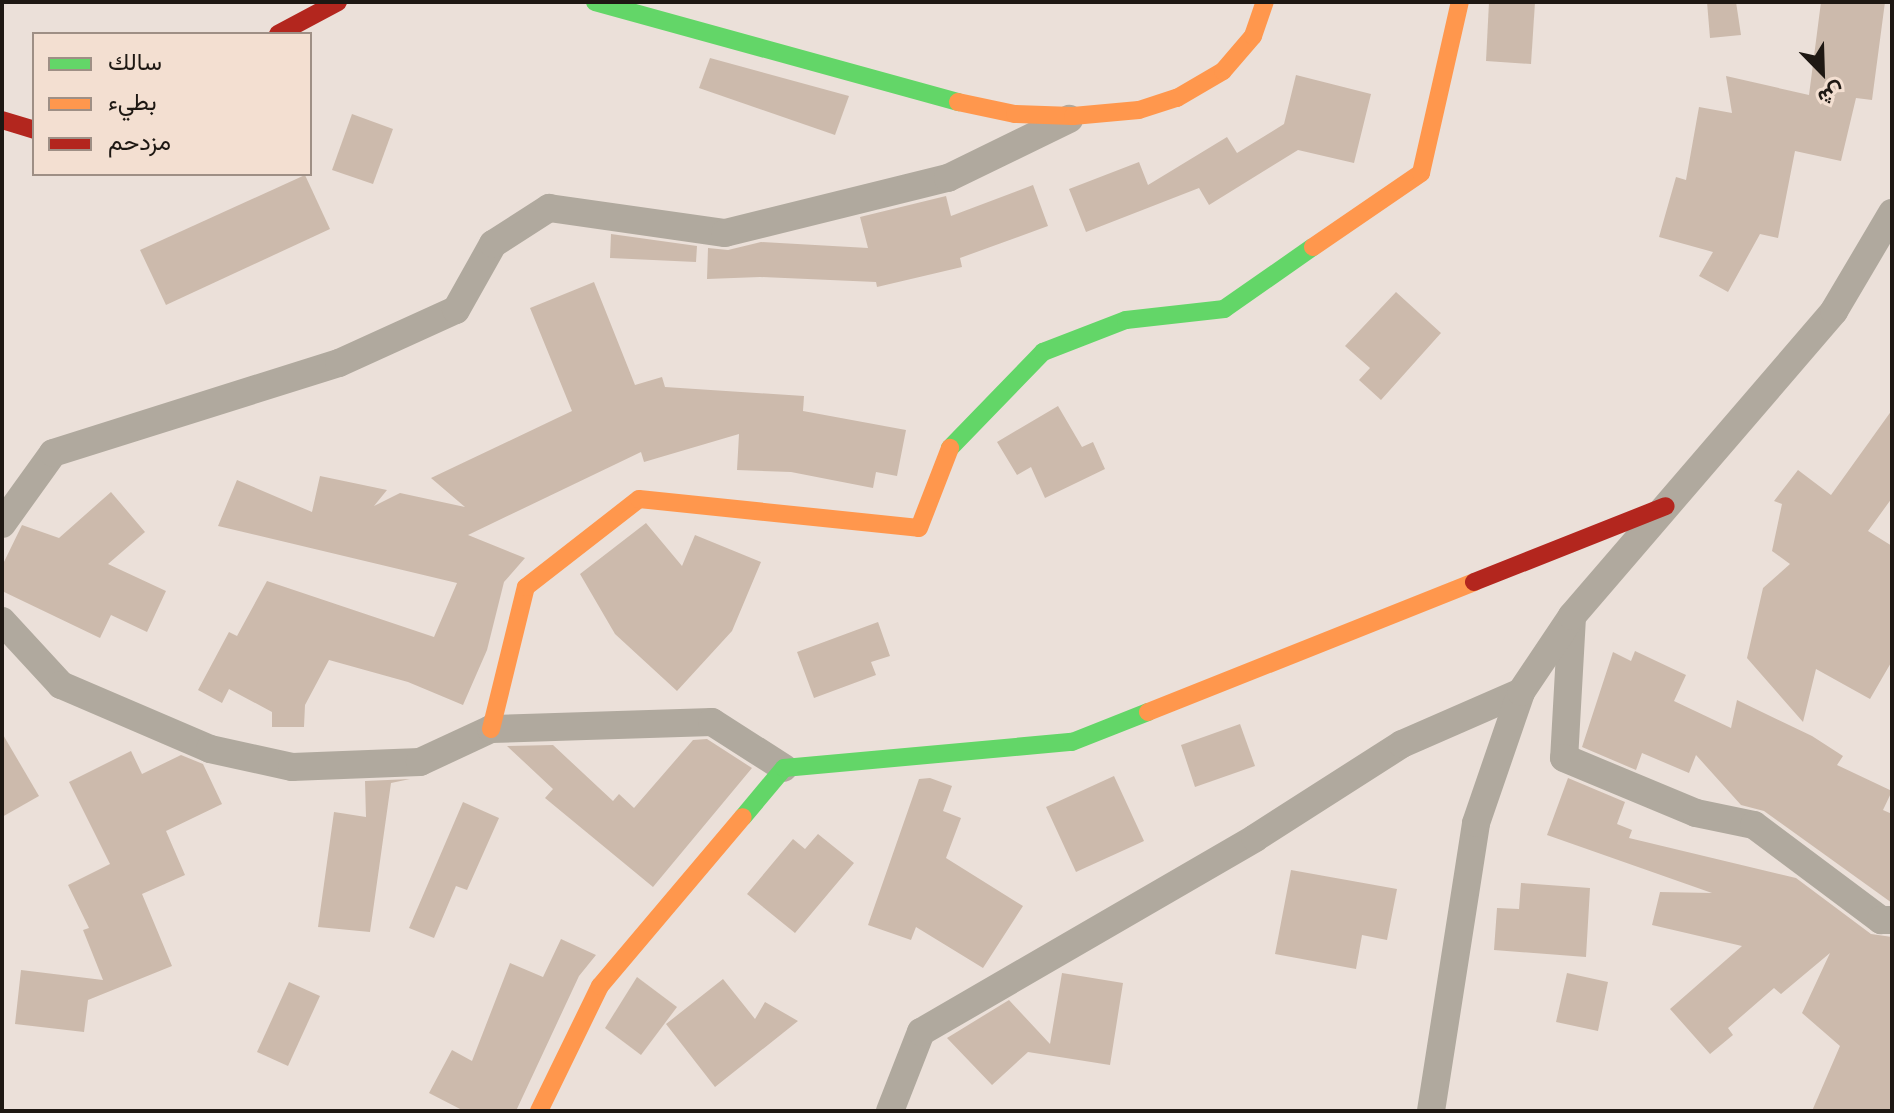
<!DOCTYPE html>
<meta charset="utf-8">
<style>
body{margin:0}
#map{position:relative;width:1894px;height:1113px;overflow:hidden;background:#ebe0d9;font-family:Roboto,Vazirmatn,sans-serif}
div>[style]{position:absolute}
.building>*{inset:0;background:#ccbaac}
.street>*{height:28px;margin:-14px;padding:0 14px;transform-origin:14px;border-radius:14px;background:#b0a99e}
.fast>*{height:18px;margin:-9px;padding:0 9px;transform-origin:9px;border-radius:9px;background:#63d668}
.slow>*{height:18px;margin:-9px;padding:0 9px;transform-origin:9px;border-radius:9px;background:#ff974d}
.jam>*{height:18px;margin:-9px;padding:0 9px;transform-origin:9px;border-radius:9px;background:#b3261e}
span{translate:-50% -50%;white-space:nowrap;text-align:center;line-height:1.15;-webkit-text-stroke:7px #f3dfd1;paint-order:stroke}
.frame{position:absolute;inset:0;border:4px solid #1e1813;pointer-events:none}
.legend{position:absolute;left:32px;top:32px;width:280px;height:144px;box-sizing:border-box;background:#f3dfd1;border:2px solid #9e8f85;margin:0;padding:10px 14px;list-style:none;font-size:24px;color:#1e1813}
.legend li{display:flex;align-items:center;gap:16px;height:40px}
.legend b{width:40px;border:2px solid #9e8f85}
.north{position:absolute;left:1782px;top:32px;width:80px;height:80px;-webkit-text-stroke:6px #f3dfd1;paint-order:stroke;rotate:157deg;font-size:22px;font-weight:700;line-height:32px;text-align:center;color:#1e1813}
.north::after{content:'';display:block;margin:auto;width:28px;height:36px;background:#1e1813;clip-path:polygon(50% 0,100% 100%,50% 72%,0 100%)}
</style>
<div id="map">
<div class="building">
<div style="clip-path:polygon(1489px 2px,1535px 2px,1531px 64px,1486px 61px)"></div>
<div style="clip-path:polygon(1707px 2px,1736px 2px,1741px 35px,1710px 38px)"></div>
<div style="clip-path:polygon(1821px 2px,1885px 2px,1872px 100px,1856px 98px,1841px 161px,1795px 151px,1778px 238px,1760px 234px,1728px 292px,1699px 276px,1713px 252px,1659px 237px,1676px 177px,1686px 180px,1699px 107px,1732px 113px,1726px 76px,1809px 95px)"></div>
<div style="clip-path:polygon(710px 58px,849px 96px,835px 135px,699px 88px)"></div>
<div style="clip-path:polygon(1296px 75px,1371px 94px,1354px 163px,1298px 150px,1209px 205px,1199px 188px,1086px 232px,1069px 189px,1139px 162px,1148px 185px,1227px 137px,1237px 153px,1284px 124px)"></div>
<div style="clip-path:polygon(352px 114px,393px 129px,373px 184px,332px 170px)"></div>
<div style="clip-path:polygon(305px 175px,330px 229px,166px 305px,140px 250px)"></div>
<div style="clip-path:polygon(1033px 185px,1048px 226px,960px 258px,962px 267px,877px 287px,876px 282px,760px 277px,707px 279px,708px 248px,728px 250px,761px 242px,868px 248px,860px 217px,946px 196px,951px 216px)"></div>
<div style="clip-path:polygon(611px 234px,697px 246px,696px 262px,610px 258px)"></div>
<div style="clip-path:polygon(594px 282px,635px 385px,662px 377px,665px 387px,804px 396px,803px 411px,906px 430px,897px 476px,876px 472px,873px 488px,791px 472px,737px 470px,739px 434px,644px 462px,641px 452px,468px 535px,525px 558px,504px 582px,487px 650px,463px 705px,408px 682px,329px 660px,305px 705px,304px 727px,272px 727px,272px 712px,229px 689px,222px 703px,198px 690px,229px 632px,237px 636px,267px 581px,434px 637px,457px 583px,218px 526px,237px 480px,312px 512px,320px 476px,387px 490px,374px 506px,400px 493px,465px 507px,431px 478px,572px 411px,530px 308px)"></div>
<div style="clip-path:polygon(1396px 292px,1441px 333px,1381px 400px,1359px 380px,1370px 368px,1345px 346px)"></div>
<div style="clip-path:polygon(1058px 406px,1082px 447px,1093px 442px,1105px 469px,1045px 498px,1031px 467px,1017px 475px,997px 442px)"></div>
<div style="clip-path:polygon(1892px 410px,1892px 498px,1868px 531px,1892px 546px,1892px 661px,1870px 699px,1816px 669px,1803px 722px,1747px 658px,1763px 588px,1790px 564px,1772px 551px,1782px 504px,1774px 501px,1798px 470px,1831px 495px)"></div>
<div style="clip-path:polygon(111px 492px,145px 532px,108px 564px,166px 591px,147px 632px,111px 615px,100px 638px,2px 591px,2px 566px,22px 525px,59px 538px)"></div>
<div style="clip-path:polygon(646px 523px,682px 566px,695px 535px,761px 562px,732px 631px,677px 691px,615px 634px,580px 574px)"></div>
<div style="clip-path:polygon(878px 622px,890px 656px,871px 662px,876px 675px,814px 698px,797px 652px)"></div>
<div style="clip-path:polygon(1635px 651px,1686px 675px,1674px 701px,1731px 728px,1737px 700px,1812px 736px,1843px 756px,1837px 765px,1892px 791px,1883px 810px,1892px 814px,1892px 903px,1764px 811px,1741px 805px,1696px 755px,1689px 773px,1642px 753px,1636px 770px,1582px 747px,1613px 652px,1631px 661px)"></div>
<div style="clip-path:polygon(1240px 724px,1255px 766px,1195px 787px,1181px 745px)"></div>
<div style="clip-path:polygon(2px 733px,39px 796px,2px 817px)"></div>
<div style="clip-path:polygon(707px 739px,752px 768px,653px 887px,545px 798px,553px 789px,507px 746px,553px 745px,613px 801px,619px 794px,634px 808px,693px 740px)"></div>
<div style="clip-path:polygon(131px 751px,142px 774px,181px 755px,203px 764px,222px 804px,166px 831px,185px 875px,142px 894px,172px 966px,88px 1000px,84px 1032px,15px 1024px,21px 970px,103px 980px,83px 930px,89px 928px,68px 885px,110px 864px,69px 782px)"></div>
<div style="clip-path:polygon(1114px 776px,1144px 841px,1076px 872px,1046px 807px)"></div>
<div style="clip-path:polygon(930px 778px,952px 786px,943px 811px,961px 818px,946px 858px,1023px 906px,983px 968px,916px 927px,911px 940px,868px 925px,919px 779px)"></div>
<div style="clip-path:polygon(1568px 778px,1625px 802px,1617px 824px,1632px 830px,1629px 838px,1796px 878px,1871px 934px,1892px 937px,1892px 1111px,1812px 1111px,1840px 1046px,1802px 1013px,1830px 953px,1781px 994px,1774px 988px,1728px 1028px,1733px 1035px,1710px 1054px,1670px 1009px,1742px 946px,1652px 925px,1660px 892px,1712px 893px,1547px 835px)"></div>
<div style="clip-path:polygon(410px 779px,391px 783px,370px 932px,318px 927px,334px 812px,366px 817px,365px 781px)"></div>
<div style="clip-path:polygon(463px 802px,499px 818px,467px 890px,456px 886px,434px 938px,409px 928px)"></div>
<div style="clip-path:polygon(818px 834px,854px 863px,795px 933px,747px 894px,793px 839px,805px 849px)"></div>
<div style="clip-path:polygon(1291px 870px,1397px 889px,1387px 940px,1362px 935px,1356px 969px,1275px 954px)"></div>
<div style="clip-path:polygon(1521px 883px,1590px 888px,1586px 957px,1494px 950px,1497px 908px,1519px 909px)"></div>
<div style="clip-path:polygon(561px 939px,596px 955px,579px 976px,516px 1111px,464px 1111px,429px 1093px,452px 1050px,472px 1061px,510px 963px,543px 977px)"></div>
<div style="clip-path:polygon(1062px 973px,1123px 983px,1110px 1065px,1028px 1052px,992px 1085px,947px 1038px,1009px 1000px,1050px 1044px)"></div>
<div style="clip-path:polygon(1567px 973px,1608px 982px,1598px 1031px,1556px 1022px)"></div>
<div style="clip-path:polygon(637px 977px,677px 1007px,641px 1055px,605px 1028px)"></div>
<div style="clip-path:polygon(723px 979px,755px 1019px,765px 1002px,798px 1021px,715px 1087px,666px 1024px)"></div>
<div style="clip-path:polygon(289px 982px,320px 996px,288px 1066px,257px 1052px)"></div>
</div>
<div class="street">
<div style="left:2px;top:524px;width:87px;rotate:-54.3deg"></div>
<div style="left:53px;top:453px;width:300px;rotate:-17.5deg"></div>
<div style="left:339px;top:363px;width:128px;rotate:-24.4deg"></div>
<div style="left:456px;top:310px;width:76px;rotate:-60.7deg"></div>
<div style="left:493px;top:244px;width:67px;rotate:-32.7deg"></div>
<div style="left:549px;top:208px;width:178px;rotate:8.1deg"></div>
<div style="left:725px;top:233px;width:230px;rotate:-13.9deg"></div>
<div style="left:948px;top:178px;width:135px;rotate:-26deg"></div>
<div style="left:1572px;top:617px;width:141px;rotate:93.2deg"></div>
<div style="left:1564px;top:758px;width:143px;rotate:22.6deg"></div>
<div style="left:1696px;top:813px;width:59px;rotate:11.7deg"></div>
<div style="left:1754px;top:825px;width:159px;rotate:36.8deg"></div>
<div style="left:1881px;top:920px;width:11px"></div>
<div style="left:2px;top:621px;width:87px;rotate:47.3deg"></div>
<div style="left:61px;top:685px;width:162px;rotate:23.2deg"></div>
<div style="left:210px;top:749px;width:84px;rotate:12.4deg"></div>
<div style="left:292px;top:767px;width:128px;rotate:-2.2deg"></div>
<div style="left:420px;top:762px;width:78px;rotate:-24.9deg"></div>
<div style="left:491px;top:729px;width:221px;rotate:-1.8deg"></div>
<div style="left:712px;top:722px;width:85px;rotate:32.6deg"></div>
<div style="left:890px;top:1111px;width:85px;rotate:-68.6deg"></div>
<div style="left:921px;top:1032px;width:386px;rotate:-30.1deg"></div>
<div style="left:1255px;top:838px;width:174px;rotate:-32.6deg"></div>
<div style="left:1402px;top:744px;width:130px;rotate:-23.6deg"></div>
<div style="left:1431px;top:1111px;width:291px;rotate:-81.1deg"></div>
<div style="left:1476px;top:823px;width:139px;rotate:-71deg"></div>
<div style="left:1521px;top:692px;width:92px;rotate:-56.1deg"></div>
<div style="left:1572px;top:616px;width:402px;rotate:-49.3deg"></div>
<div style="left:1834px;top:311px;width:114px;rotate:-59.4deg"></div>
</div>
<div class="fast">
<div style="left:595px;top:2px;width:377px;rotate:15.4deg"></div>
<div style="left:950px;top:448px;width:134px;rotate:-45.9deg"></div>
<div style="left:1043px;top:352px;width:89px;rotate:-21.1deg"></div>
<div style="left:1126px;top:320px;width:99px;rotate:-6.4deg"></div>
<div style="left:1224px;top:309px;width:108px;rotate:-34.9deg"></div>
<div style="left:743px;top:817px;width:64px;rotate:-50.1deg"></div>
<div style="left:784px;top:768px;width:289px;rotate:-5.2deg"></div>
<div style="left:1072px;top:742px;width:82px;rotate:-21.5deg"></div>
</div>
<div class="slow">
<div style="left:958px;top:102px;width:58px;rotate:11.9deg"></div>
<div style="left:1015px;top:114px;width:58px;rotate:2deg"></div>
<div style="left:1073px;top:116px;width:66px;rotate:-5.2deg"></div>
<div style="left:1139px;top:110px;width:40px;rotate:-18deg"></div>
<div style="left:1177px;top:98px;width:53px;rotate:-30.4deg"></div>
<div style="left:1223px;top:71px;width:46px;rotate:-49.4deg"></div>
<div style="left:1253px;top:36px;width:36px;rotate:-71deg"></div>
<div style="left:1313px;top:247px;width:131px;rotate:-34.4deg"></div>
<div style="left:1421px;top:173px;width:175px;rotate:-77.2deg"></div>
<div style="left:1148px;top:712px;width:351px;rotate:-21.7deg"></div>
<div style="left:491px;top:729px;width:146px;rotate:-76.2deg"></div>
<div style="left:526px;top:587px;width:143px;rotate:-37.9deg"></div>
<div style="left:639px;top:499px;width:281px;rotate:5.9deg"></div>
<div style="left:919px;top:528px;width:86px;rotate:-68.8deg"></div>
<div style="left:539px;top:1111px;width:139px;rotate:-64deg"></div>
<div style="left:600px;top:986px;width:221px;rotate:-49.8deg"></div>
</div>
<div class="jam">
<div style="left:278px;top:34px;width:68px;rotate:-28.1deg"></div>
<div style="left:2px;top:120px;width:34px;rotate:17deg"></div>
<div style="left:1474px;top:582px;width:206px;rotate:-21.6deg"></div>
</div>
<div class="frame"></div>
<ul class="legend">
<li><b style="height:10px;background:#63d668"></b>سالك</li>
<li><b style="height:10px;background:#ff974d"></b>بطيء</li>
<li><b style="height:10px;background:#b3261e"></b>مزدحم</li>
</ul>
<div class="north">ش</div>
</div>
